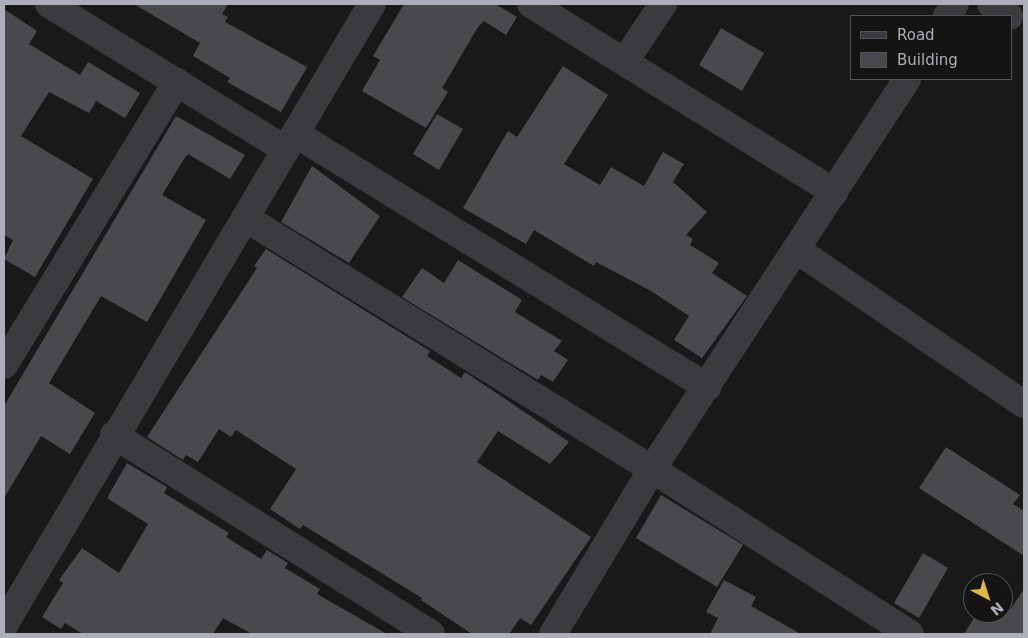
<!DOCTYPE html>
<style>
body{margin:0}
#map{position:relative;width:1028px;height:638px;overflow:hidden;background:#19191a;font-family:"DejaVu Sans",sans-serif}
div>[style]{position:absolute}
.building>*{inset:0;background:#48494d}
.minor>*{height:28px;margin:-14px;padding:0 14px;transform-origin:14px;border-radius:14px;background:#3a3a3f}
span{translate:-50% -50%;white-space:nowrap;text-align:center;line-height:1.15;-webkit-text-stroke:4.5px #141415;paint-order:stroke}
.frame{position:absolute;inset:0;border:5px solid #acafb9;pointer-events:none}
.legend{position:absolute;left:850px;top:15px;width:162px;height:65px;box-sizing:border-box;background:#141415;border:1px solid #515257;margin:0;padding:6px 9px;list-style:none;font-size:15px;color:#acafb9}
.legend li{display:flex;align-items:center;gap:10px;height:25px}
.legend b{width:25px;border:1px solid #515257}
.north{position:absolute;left:963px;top:573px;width:50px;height:50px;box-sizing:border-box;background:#141415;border:1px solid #515257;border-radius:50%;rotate:140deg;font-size:14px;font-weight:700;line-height:20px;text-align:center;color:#acafb9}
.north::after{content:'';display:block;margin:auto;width:18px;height:22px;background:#dfb84c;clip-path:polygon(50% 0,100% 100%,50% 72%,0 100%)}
</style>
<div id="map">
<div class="building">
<div style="clip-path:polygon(134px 4px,228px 4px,222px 14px,228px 17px,225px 22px,307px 67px,281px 112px,227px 82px,230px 78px,193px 56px,200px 43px)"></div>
<div style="clip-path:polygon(404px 4px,495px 4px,517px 17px,506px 35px,484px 21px,478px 27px,442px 88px,448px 92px,426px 128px,362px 91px,380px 60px,373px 56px)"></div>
<div style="clip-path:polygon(4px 9px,37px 31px,29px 44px,80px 75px,88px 62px,140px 93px,125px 118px,96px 101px,89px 113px,49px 92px,21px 136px,93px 179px,35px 277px,4px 259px,13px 240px,4px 235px)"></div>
<div style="clip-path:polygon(721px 28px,764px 53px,742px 91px,699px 65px)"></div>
<div style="clip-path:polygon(563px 66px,608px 95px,564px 164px,600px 185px,611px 167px,644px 186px,663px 152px,684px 164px,673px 182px,707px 212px,686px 235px,693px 239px,690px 245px,719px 263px,712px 273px,747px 296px,702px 358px,674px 340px,689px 316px,651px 291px,596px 262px,594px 266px,534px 230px,526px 244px,463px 208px,508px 131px,517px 137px)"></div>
<div style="clip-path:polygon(437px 114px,463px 129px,439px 170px,413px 154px)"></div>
<div style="clip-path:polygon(176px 116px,245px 155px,230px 179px,188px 154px,184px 159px,162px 195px,206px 220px,147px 322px,101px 296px,49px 383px,95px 413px,70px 454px,41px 436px,4px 498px,4px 406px)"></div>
<div style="clip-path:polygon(312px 166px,380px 216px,349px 263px,281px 222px)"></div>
<div style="clip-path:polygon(266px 249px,430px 351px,427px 356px,461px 378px,465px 372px,569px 442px,550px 464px,498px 431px,477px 462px,591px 537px,531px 625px,520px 618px,509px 634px,472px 634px,421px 600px,422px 598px,303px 525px,300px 529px,270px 509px,296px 469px,236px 430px,231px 437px,219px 429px,198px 462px,186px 455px,183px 460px,147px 437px,257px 268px,254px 266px)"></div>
<div style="clip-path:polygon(458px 260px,522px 300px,515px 312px,562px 341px,554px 351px,568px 360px,553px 382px,541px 375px,538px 380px,402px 297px,422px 268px,444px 283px)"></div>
<div style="clip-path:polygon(946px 447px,1020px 495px,1013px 504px,1024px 511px,1024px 556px,919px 488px)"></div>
<div style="clip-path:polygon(127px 463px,167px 487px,164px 493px,229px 533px,226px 537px,261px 559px,267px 550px,288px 563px,285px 568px,320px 589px,317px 594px,387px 634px,252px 634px,223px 618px,213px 634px,83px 634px,65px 623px,61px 629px,42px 617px,63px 583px,59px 580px,82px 548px,119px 573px,148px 524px,107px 498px)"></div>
<div style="clip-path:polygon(661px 495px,743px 545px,717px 587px,636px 538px)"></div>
<div style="clip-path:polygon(923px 553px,948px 568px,919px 618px,894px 603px)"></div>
<div style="clip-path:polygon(724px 580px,756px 597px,751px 606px,801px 634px,710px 634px,718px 618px,706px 612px)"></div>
<div style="clip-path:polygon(1024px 589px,1024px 634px,964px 634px,977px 613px,1008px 613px)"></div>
</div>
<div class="minor">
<div style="left:49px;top:4px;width:278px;rotate:31.6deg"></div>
<div style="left:531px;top:4px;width:357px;rotate:31.8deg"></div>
<div style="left:991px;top:4px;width:22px;rotate:34deg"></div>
<div style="left:947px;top:16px;width:14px;rotate:-56deg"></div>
<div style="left:625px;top:61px;width:69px;rotate:-56.3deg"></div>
<div style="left:296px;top:134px;width:483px;rotate:31.6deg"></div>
<div style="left:247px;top:219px;width:476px;rotate:31.7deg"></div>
<div style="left:652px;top:469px;width:306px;rotate:32.6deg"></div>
<div style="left:797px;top:250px;width:274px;rotate:34.2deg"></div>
<div style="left:4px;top:365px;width:332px;rotate:-58.6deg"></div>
<div style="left:114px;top:435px;width:374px;rotate:32.1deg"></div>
<div style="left:4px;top:625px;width:722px;rotate:-59.35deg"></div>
<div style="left:553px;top:634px;width:192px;rotate:-59deg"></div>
<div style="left:652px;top:469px;width:466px;rotate:-56.8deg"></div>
</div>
<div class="frame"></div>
<ul class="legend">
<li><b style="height:6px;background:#3a3a3f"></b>Road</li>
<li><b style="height:14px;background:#48494d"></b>Building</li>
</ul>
<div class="north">N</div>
</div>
